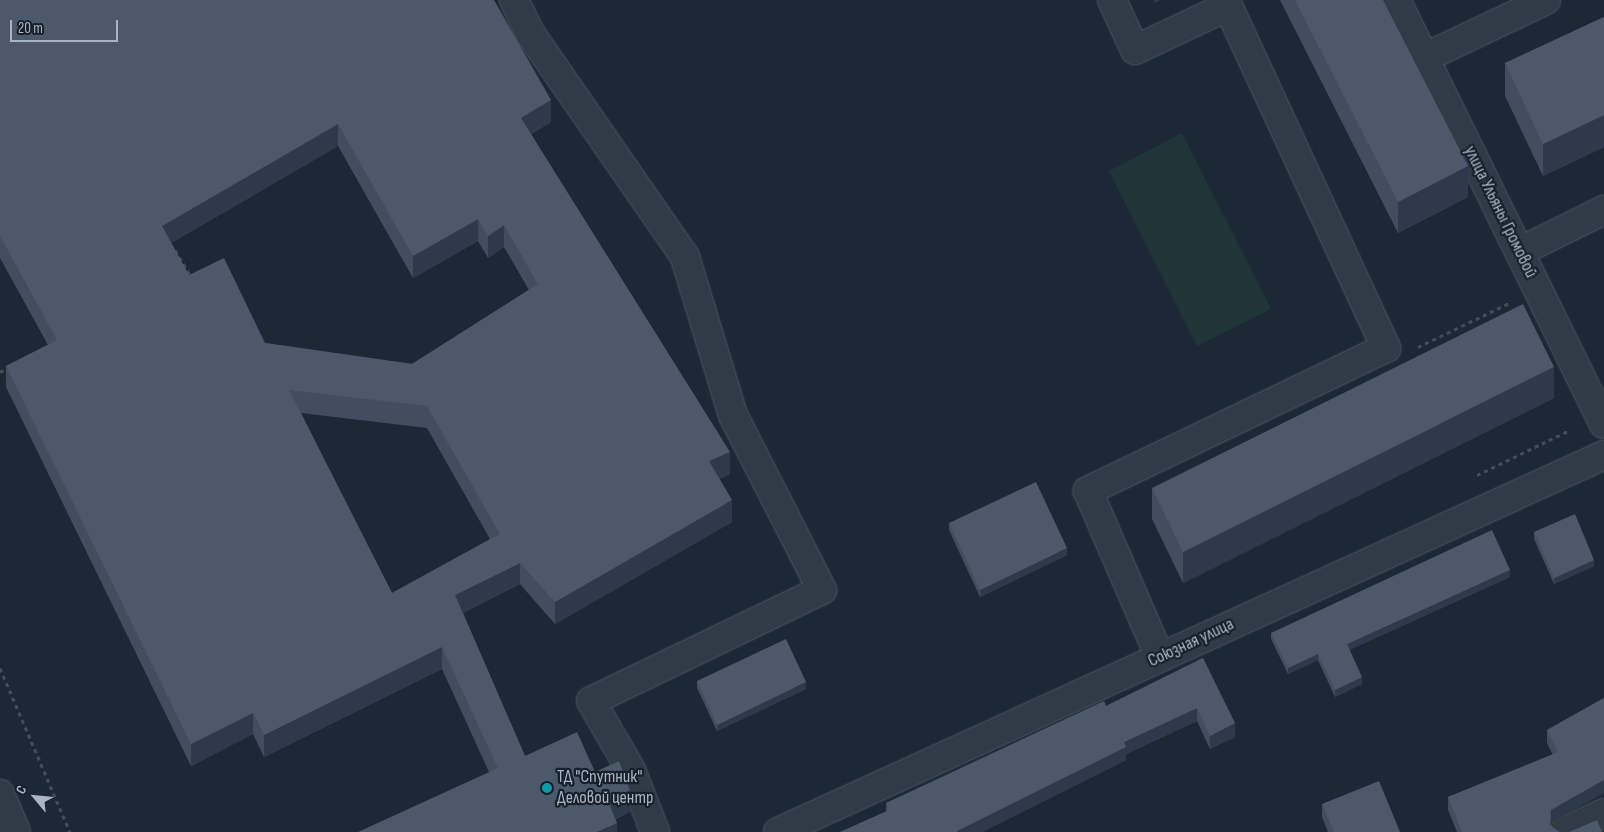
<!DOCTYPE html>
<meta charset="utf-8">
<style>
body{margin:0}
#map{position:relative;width:1604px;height:832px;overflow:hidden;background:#1d2837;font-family:"Sofia Sans Condensed",sans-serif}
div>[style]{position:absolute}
.green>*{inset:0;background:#1f3538}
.path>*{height:3px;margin-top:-1.5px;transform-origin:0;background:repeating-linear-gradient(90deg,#3d5256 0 4px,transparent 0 8px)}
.roads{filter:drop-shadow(0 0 1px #4e5766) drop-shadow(0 0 1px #4e5766)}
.minor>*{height:28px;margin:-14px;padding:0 14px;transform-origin:14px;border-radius:14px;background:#313a47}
.wall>*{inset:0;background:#414e60}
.shaded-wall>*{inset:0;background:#2e3a4b}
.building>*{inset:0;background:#4c596b}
.dots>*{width:14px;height:14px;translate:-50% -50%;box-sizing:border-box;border:2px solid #171f2b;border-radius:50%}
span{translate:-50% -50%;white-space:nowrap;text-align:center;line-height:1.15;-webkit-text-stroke:4.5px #171f2b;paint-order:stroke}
.street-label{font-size:18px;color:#aab4c5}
.poi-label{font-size:18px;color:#aab4c5}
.left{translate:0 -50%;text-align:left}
.north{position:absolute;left:10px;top:772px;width:50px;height:50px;-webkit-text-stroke:4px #171f2b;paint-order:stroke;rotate:298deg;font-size:14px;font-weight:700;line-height:20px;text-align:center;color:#aab4c5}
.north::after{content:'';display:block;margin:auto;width:18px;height:22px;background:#aab4c5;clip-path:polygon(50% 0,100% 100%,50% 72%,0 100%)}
.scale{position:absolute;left:10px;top:20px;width:108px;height:22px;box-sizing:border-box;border:2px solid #aab4c5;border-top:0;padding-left:6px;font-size:15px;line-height:18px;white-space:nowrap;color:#aab4c5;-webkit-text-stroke:4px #171f2b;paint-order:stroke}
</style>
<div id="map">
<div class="green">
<div style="clip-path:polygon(1182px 133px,1271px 309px,1197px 346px,1109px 171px)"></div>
</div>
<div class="path">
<div style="left:175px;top:250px;width:31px;rotate:59deg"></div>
<div style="left:1418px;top:347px;width:101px;rotate:-25.8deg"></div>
<div style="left:0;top:372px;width:9px;rotate:-27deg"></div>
<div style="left:1477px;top:475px;width:103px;rotate:-25.8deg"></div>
<div style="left:0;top:668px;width:178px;rotate:66.9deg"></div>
</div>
<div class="roads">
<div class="minor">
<div style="left:514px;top:0;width:37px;rotate:64deg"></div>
<div style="left:530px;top:33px;width:272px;rotate:55.3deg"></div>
<div style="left:685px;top:257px;width:165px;rotate:73.1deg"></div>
<div style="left:733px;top:415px;width:196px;rotate:63deg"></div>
<div style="left:822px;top:590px;width:256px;rotate:154.3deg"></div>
<div style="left:591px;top:701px;width:80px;rotate:59.9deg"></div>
<div style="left:631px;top:770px;width:66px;rotate:68.8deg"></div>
<div style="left:1112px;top:0;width:55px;rotate:65.3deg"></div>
<div style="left:1135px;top:50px;width:103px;rotate:-25.3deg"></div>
<div style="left:1228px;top:6px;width:377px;rotate:65.2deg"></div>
<div style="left:1386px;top:348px;width:331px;rotate:154.4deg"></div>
<div style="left:1088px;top:491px;width:181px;rotate:66.6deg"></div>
<div style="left:1396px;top:0;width:472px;rotate:63.9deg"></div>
<div style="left:1424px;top:58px;width:135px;rotate:-25.4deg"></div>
<div style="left:1519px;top:252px;width:95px;rotate:-26.3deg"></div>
<div style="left:0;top:794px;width:41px;rotate:67.2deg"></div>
<div style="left:778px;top:832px;width:908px;rotate:-24.53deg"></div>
<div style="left:1564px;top:832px;width:44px;rotate:-25.4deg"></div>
</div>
</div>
<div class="wall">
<div style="clip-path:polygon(evenodd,0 0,551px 122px,531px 134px,730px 474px,719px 479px,732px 522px,555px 624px,520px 584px,463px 613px,525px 756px,595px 772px,630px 812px,616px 819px,617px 832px,489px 772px,442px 669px,264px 757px,253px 734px,191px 766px,6px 387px,6px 366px,48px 345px,0 258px,0 0,338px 146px,413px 278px,478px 241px,488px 258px,504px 247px,529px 290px,412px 364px,265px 343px,189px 275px,171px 243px,338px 146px,0 0,301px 413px,427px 428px,490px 539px,392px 593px,301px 413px)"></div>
<div style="clip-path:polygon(1280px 0,1383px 0,1468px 197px,1398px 233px)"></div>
<div style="clip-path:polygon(1604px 17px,1604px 147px,1543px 176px,1505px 96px,1505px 63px)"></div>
<div style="clip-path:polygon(1554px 398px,1183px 583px,1152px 519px,1152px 488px)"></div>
<div style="clip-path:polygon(949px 523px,1067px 555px,980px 597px,949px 530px)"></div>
<div style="clip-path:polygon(1534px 532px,1594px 566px,1554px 584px,1534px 539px)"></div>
<div style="clip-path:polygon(1510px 577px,1349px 650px,1362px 684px,1335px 697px,1318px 660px,1288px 674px,1271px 639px,1271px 633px)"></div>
<div style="clip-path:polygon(1203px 658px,1235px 737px,1210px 749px,1197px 721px,1126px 754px,1126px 760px,982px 832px,840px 832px,886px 812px,886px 803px,1106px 706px)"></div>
<div style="clip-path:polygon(697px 681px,806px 689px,717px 731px,697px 688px)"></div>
<div style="clip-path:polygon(1604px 698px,1551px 823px,1551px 826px,1559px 832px,1457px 832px,1448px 810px,1448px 797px,1553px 755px,1547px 743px,1547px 730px)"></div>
<div style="clip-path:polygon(1322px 804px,1400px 832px,1328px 832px,1322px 817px)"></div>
</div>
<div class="shaded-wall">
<div style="clip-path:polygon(1154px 0,1161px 0,1154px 3px)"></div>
<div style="clip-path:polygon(551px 100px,551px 122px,521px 139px,521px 118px)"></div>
<div style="clip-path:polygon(1604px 115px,1604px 147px,1543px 176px,1543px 144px)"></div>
<div style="clip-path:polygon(338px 124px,338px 146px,162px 248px,162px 226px)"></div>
<div style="clip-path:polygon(1468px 166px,1468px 197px,1398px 233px,1398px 202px)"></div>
<div style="clip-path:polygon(478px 219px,478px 241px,413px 278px,413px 256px)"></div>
<div style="clip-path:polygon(504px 225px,504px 247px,488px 258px,488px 236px)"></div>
<div style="clip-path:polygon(1554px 367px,1554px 398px,1183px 583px,1183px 552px)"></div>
<div style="clip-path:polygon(730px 452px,730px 474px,709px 483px,709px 461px)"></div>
<div style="clip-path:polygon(732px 500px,732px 522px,555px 624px,555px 602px)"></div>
<div style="clip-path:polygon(1067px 548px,1067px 555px,980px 597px,980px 590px)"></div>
<div style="clip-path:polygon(1594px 560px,1594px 566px,1554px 584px,1554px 578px)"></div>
<div style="clip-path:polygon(520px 563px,520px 584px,455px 617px,455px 595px)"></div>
<div style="clip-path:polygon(1510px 570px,1510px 577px,1347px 651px,1347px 644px)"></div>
<div style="clip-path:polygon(442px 647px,442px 669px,264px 757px,264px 735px)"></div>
<div style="clip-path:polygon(1318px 654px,1318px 660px,1288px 674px,1288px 668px)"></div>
<div style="clip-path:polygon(1362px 677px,1362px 684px,1335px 697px,1335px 690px)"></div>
<div style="clip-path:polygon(806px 682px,806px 689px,717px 731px,717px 725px)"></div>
<div style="clip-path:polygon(1197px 708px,1197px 721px,1126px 754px,1126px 760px,982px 832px,957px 832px,957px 831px,1124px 742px)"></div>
<div style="clip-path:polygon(253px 713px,253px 734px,191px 766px,191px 744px)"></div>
<div style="clip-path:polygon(1235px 723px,1235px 737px,1210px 749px,1210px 736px)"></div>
<div style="clip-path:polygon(1604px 780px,1604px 793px,1551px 823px,1550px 832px,1550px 825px,1551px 810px)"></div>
<div style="clip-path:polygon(630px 790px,630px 812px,608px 822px,608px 801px)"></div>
<div style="clip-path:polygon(617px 823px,617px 832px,597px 832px)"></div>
</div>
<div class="building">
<div style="clip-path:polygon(evenodd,0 0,494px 0,551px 100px,521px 118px,730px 452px,709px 461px,732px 500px,555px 602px,520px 563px,455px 595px,525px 756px,577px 732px,595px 772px,619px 761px,630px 790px,608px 801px,617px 823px,597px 832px,358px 832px,498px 768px,442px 647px,264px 735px,253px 713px,191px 744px,6px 366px,57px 340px,0 236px,0 0,338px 124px,413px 256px,478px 219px,488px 236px,504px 225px,538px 284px,412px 364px,265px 343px,224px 258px,189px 275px,162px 226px,338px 124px,0 0,289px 390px,427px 406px,500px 534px,392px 593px,289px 390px)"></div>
<div style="clip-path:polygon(1295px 0,1383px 0,1468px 166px,1398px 202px)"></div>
<div style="clip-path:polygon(1604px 17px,1604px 115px,1543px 144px,1505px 63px)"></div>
<div style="clip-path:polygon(1523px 304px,1554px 367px,1183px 552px,1152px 488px)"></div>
<div style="clip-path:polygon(1036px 482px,1067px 548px,980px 590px,949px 523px)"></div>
<div style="clip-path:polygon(1575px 514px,1594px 560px,1554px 578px,1534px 532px)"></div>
<div style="clip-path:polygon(1492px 530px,1510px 570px,1347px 644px,1362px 677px,1335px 690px,1318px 654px,1288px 668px,1271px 633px)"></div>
<div style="clip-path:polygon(786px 639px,806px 682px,717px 725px,697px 681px)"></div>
<div style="clip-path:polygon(1203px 658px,1235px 723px,1210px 736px,1197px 708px,1124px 742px,1126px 747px,957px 831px,958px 832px,840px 832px,889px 810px,886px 803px,1104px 701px,1106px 706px)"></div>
<div style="clip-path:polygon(1604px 698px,1604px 780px,1551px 810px,1550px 825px,1559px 832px,1462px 832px,1448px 797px,1558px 752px,1547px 730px)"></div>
<div style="clip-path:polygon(1379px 781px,1400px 832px,1334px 832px,1322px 804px)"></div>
<div style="clip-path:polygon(1597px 820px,1602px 832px,1569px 832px)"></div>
</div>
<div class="dots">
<div style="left:547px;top:788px;background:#0f9aa8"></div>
</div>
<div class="street-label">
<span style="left:1500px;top:212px;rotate:64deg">улица Ульяны Громовой</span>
<span style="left:1191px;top:643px;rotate:-25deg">Союзная улица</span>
</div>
<div class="poi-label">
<span class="left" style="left:557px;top:788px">ТД "Спутник"<br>Деловой центр</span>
</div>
<div class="north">С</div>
<div class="scale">20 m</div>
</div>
